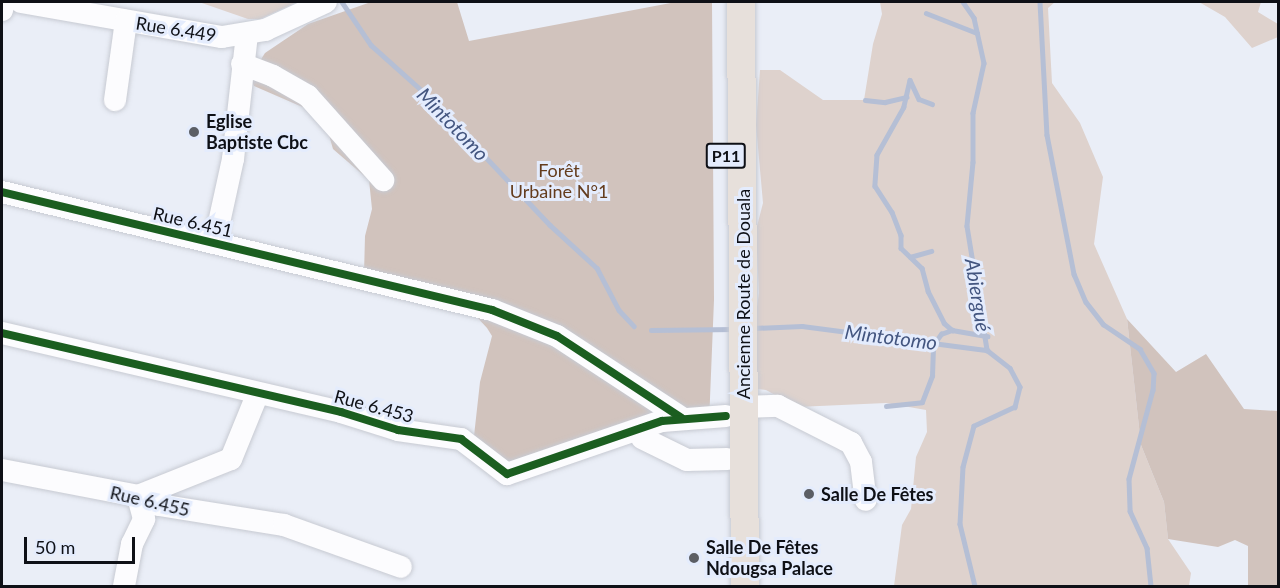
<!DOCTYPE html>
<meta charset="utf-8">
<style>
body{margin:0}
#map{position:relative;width:1280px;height:588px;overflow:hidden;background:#eaeef7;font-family:Lato,sans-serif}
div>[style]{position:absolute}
.green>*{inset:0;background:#ded2cd}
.forest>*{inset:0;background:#d1c3bd}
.stream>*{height:4.5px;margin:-2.25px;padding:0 2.25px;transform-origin:2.25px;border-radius:2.25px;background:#b5bfd5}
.roads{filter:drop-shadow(0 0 2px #c7cad2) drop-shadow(0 0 2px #c7cad2)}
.minor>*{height:22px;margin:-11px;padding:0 11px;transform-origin:11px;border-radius:11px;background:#fcfcfe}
.major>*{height:28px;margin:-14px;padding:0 14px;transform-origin:14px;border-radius:14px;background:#e7e0db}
.cycleway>*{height:8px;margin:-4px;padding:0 4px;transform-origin:4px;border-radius:4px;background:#1b5e20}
.dots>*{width:16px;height:16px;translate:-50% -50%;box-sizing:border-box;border:3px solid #e4ecfd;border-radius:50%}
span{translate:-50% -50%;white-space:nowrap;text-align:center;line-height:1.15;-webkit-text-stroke:6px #e4ecfd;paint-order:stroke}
.shield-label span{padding:2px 4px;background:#e4ecfd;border:2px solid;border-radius:4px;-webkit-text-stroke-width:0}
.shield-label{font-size:16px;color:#0e1016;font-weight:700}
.street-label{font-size:18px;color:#0e1016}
.poi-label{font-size:18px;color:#0e1016;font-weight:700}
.left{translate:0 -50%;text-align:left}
.park-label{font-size:18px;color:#643c1d}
.water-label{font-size:20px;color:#43557f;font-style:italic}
.frame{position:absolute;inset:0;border:3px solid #0e1016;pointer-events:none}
.scale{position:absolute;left:24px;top:537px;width:111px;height:27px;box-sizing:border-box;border:3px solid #0e1016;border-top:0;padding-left:8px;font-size:18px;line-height:21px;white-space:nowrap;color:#0e1016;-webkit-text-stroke:4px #e4ecfd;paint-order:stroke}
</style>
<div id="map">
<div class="green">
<div style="clip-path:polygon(199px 2px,297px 2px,260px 19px,248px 19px)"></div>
<div style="clip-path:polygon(880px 2px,1055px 2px,1048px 8px,1052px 83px,1080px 123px,1103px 177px,1094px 244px,1127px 319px,1141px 445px,1164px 502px,1168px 539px,1191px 573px,1189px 586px,894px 586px,902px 525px,911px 509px,916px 457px,927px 432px,926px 410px,886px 403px,797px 407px,766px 390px,750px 388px,749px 363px,759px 293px,756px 230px,763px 203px,756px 125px,760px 70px,780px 70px,823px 100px,864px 100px,873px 44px,882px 14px)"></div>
<div style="clip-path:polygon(1199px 2px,1261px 2px,1258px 12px,1278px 24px,1278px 37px,1252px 48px,1225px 17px)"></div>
</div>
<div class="forest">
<div style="clip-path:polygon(371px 2px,457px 2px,469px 41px,676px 2px,712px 2px,714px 300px,709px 423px,644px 434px,507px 472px,474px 436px,480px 382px,492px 336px,487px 328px,464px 303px,364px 274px,365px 236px,372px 209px,369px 180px,333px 149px,327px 128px,314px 112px,254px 86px,250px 77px,265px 53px,308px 24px)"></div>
<div style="clip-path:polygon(1127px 319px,1176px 372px,1206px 354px,1244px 409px,1278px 411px,1278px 586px,1248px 586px,1248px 546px,1235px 540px,1218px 547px,1168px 539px,1164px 502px,1141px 445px)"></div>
</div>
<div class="stream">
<div style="left:342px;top:2px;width:52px;rotate:56deg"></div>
<div style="left:371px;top:45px;width:75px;rotate:41.8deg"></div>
<div style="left:427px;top:95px;width:179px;rotate:46.6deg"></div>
<div style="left:550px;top:225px;width:64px;rotate:42.5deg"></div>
<div style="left:597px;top:268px;width:47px;rotate:62.4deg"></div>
<div style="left:619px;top:310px;width:22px;rotate:47deg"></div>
<div style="left:963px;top:2px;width:19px;rotate:55deg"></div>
<div style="left:974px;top:18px;width:46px;rotate:77.5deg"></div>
<div style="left:984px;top:63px;width:51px;rotate:102.4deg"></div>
<div style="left:973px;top:113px;width:49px;rotate:90deg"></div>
<div style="left:973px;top:162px;width:64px;rotate:95.4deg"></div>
<div style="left:967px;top:226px;width:126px;rotate:80.8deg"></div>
<div style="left:987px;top:350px;width:29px;rotate:38deg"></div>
<div style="left:1010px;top:368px;width:21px;rotate:62deg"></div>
<div style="left:1020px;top:387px;width:21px;rotate:104deg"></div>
<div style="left:1015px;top:407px;width:45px;rotate:155.1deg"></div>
<div style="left:974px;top:426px;width:42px;rotate:105deg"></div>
<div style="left:963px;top:467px;width:57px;rotate:93deg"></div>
<div style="left:960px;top:524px;width:64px;rotate:76.4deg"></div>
<div style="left:1040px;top:2px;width:133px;rotate:87deg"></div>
<div style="left:1047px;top:135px;width:142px;rotate:79deg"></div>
<div style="left:1074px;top:274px;width:30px;rotate:67deg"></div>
<div style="left:1086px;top:302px;width:28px;rotate:52deg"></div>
<div style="left:1103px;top:324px;width:45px;rotate:34deg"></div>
<div style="left:1140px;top:349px;width:28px;rotate:60deg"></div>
<div style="left:1154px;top:373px;width:17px;rotate:93deg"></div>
<div style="left:1153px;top:390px;width:92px;rotate:105.1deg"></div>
<div style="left:1129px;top:479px;width:32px;rotate:88deg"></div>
<div style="left:1130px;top:511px;width:41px;rotate:65.3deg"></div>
<div style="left:1147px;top:548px;width:38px;rotate:84deg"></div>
<div style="left:926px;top:13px;width:55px;rotate:21.4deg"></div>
<div style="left:910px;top:80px;width:28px;rotate:103deg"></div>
<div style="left:904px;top:107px;width:55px;rotate:119.4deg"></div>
<div style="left:877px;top:155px;width:31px;rotate:94deg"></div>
<div style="left:875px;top:186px;width:31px;rotate:57deg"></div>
<div style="left:892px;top:212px;width:25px;rotate:69deg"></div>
<div style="left:901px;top:235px;width:13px;rotate:90deg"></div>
<div style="left:901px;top:248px;width:29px;rotate:44deg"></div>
<div style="left:922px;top:268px;width:24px;rotate:75deg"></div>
<div style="left:928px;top:291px;width:36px;rotate:63deg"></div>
<div style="left:944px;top:323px;width:11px;rotate:41deg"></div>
<div style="left:952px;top:330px;width:36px;rotate:10deg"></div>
<div style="left:910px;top:80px;width:21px;rotate:65deg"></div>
<div style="left:919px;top:99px;width:14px;rotate:21deg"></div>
<div style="left:865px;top:100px;width:20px;rotate:6deg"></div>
<div style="left:885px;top:102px;width:22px;rotate:-13deg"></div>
<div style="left:910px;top:257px;width:22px;rotate:-16deg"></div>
<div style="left:753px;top:328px;width:49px;rotate:-2.3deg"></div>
<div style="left:802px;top:326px;width:187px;rotate:7.4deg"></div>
<div style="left:651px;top:330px;width:84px;rotate:-0.7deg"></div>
<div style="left:886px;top:406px;width:36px;rotate:-6deg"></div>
<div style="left:922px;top:402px;width:28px;rotate:-69deg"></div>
<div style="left:932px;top:376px;width:31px;rotate:-88deg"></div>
<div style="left:933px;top:345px;width:14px;rotate:-54deg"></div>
<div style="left:941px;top:334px;width:12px;rotate:-20deg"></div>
</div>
<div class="roads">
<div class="minor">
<div style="left:21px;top:2px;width:204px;rotate:9.9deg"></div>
<div style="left:222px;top:37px;width:44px;rotate:-9.2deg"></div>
<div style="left:265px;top:30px;width:67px;rotate:-24.7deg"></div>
<div style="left:2px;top:10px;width:8px;rotate:-76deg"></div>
<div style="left:242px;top:64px;width:33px;rotate:21deg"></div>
<div style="left:273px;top:76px;width:40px;rotate:29.7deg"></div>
<div style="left:308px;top:96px;width:113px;rotate:48.2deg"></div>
<div style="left:115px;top:100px;width:80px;rotate:-82.1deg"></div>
<div style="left:2px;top:192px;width:504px;rotate:13.54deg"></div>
<div style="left:492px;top:310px;width:70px;rotate:21.8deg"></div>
<div style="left:557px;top:336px;width:149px;rotate:33.3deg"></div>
<div style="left:215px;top:241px;width:84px;rotate:-77.6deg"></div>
<div style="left:233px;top:159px;width:125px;rotate:-83.6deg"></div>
<div style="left:2px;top:333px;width:348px;rotate:13.1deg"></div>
<div style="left:341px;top:412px;width:60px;rotate:17.5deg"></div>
<div style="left:398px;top:430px;width:64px;rotate:8.1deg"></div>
<div style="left:461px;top:439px;width:58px;rotate:37.3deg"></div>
<div style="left:507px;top:474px;width:164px;rotate:-18.9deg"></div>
<div style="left:662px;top:421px;width:64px;rotate:-4.5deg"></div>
<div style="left:744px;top:407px;width:34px;rotate:-2deg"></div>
<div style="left:778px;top:406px;width:82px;rotate:26.9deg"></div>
<div style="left:851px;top:443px;width:21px;rotate:62deg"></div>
<div style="left:861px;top:462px;width:38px;rotate:83deg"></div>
<div style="left:642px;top:438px;width:50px;rotate:26.1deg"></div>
<div style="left:687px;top:460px;width:40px;rotate:-1.4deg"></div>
<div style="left:2px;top:470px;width:138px;rotate:10.8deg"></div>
<div style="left:138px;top:496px;width:23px;rotate:23deg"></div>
<div style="left:159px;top:505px;width:127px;rotate:9.1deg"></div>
<div style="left:284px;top:525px;width:124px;rotate:19.7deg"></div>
<div style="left:124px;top:586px;width:43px;rotate:-79.2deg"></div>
<div style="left:132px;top:544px;width:28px;rotate:-64deg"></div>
<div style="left:144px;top:519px;width:24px;rotate:-105deg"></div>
<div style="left:138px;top:496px;width:100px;rotate:-21.7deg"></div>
<div style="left:231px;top:459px;width:71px;rotate:-67.8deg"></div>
</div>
<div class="major">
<div style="left:741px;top:2px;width:584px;rotate:89.61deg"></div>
</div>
</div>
<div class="cycleway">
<div style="left:2px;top:192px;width:504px;rotate:13.54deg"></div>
<div style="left:492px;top:310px;width:70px;rotate:21.8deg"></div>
<div style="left:557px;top:336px;width:149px;rotate:33.3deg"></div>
<div style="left:2px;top:333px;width:348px;rotate:13.1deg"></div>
<div style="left:341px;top:412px;width:60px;rotate:17.5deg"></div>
<div style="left:398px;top:430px;width:64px;rotate:8.1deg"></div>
<div style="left:461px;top:439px;width:58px;rotate:37.3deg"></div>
<div style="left:507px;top:474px;width:164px;rotate:-18.9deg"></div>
<div style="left:662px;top:421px;width:64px;rotate:-4.5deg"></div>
</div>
<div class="dots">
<div style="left:194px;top:132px;background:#5b5e65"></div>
<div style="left:809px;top:494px;background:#5b5e65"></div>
<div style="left:694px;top:558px;background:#5b5e65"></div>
</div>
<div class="shield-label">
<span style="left:726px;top:156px">P11</span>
</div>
<div class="street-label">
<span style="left:176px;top:29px;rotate:9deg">Rue 6.449</span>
<span style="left:193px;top:222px;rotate:13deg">Rue 6.451</span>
<span style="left:743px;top:294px;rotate:-90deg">Ancienne Route de Douala</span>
<span style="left:374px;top:406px;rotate:15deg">Rue 6.453</span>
<span style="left:150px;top:501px;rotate:13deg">Rue 6.455</span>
</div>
<div class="poi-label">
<span class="left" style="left:206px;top:132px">Eglise<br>Baptiste Cbc</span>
<span class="left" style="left:821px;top:494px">Salle De Fêtes</span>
<span class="left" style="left:706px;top:558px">Salle De Fêtes<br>Ndougsa Palace</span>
</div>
<div class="park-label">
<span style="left:559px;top:181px">Forêt<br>Urbaine N°1</span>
</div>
<div class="water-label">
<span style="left:453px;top:124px;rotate:46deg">Mintotomo</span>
<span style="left:978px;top:295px;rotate:81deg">Abiergué</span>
<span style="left:891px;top:337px;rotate:7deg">Mintotomo</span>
</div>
<div class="frame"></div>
<div class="scale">50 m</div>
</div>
